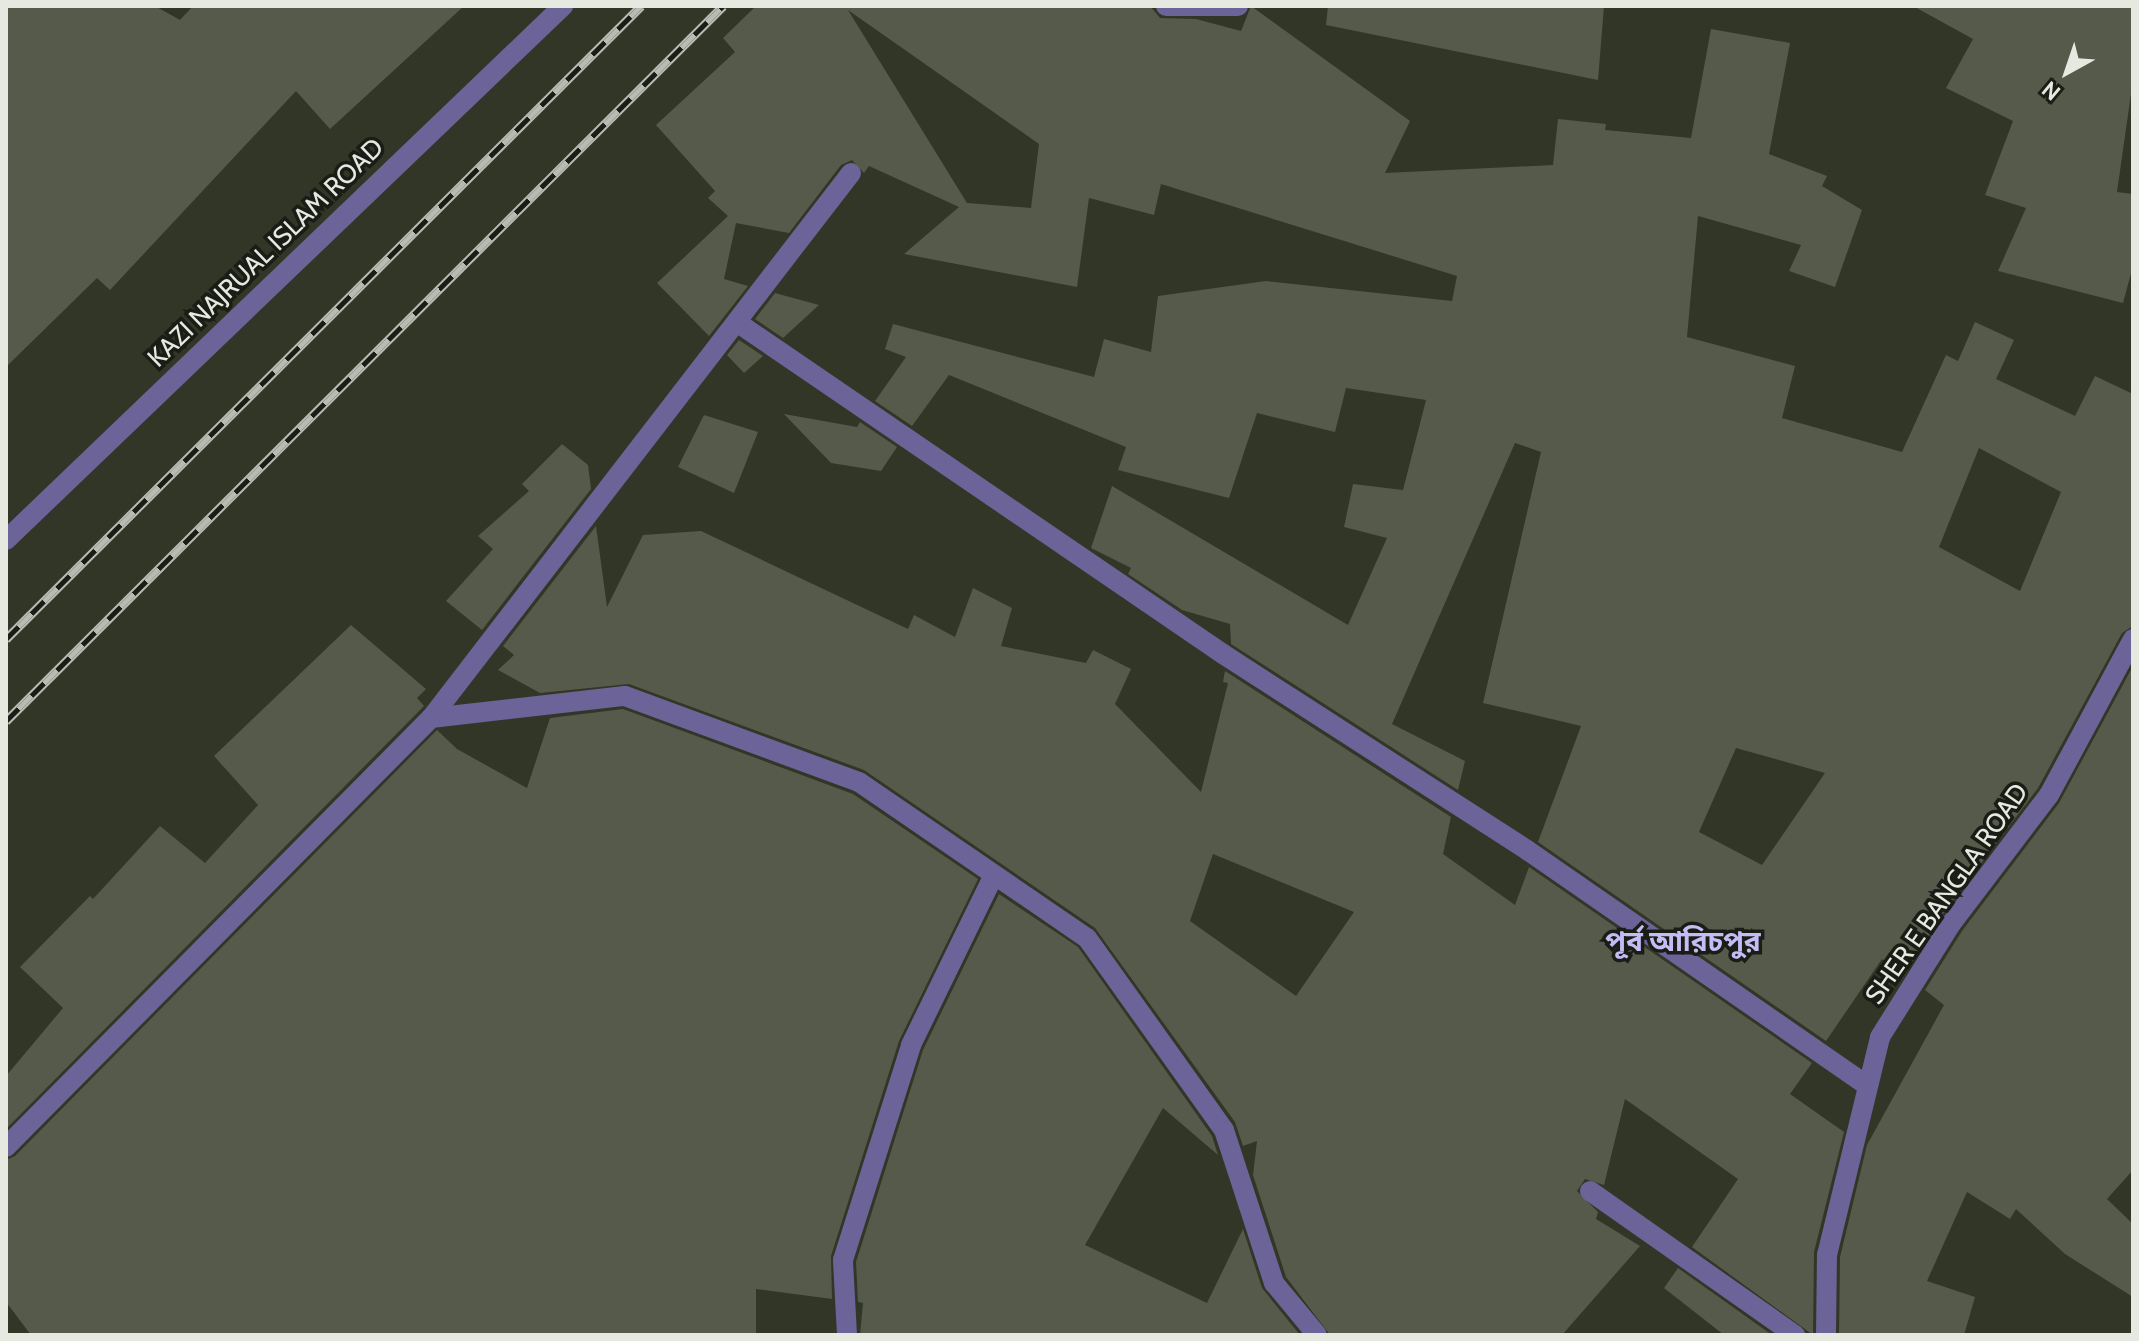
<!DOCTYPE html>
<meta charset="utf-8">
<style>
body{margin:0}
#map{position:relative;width:2139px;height:1341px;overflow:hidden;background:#313627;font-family:Cabin,"Noto Sans Bengali",sans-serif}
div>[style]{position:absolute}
.building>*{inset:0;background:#555a4a}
.minor>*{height:20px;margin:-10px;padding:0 10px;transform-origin:10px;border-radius:10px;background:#6c6398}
.rail>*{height:9px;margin-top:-4.5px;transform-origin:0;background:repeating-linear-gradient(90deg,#1a1c16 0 18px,#b8bbb1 0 36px);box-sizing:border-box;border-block:2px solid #b8bbb1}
span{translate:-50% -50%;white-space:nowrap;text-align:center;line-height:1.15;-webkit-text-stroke:7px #1a1c16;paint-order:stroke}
.street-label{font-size:26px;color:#e6e9e0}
.neighbourhood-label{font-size:28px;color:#c5bcf5;font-weight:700}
.frame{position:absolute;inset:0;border:8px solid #e6e9e0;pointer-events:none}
.north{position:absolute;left:2027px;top:32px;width:80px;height:80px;-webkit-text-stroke:6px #1a1c16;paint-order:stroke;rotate:220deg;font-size:22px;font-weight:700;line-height:32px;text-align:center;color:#e6e9e0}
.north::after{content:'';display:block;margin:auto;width:28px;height:36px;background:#e6e9e0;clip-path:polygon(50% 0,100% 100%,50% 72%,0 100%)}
</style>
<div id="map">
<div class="building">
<div style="clip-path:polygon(6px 6px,155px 6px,180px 20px,193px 6px,464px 6px,330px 129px,296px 91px,110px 290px,97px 278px,6px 367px)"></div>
<div style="clip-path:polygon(evenodd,756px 6px,1150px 6px,1160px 18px,1196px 19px,1241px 31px,1251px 6px,1410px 121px,1385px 173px,1553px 165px,1558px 119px,1606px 124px,1605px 130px,1691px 138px,1711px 29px,1790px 43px,1769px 154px,1827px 176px,1822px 186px,1862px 210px,1835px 287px,1789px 271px,1801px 245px,1698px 216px,1687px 337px,1795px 366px,1782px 418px,1902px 452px,1946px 355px,1958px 361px,1975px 322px,2014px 340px,1996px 379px,2075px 416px,2095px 376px,2133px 394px,2133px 626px,2122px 633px,2038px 788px,1941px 916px,1904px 975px,1882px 959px,1826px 1041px,1538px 842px,1581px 726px,1483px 703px,1541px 452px,1515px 443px,1392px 724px,1465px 761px,1458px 790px,1231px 644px,1230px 624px,1182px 610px,1128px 574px,1131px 568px,1091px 548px,1112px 486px,1348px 625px,1387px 538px,1344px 527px,1353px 484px,1403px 490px,1426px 400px,1346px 388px,1335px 432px,1257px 413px,1229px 498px,1118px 470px,1126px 447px,949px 375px,912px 426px,875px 401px,906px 357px,885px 349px,893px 324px,1094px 377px,1104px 339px,1151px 352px,1158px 296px,1266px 281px,1452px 301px,1457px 276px,1161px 184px,1154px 215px,1089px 198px,1077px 287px,904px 254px,959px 207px,869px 166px,864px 173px,852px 160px,841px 165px,789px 233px,736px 223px,724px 279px,748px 286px,709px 336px,657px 283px,728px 216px,708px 198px,715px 191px,656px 125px,735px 52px,723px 38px,756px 6px,848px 10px,1039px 144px,1031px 208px,967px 203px,848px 10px,756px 6px,1979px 448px,2061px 492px,2020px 591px,1939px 547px,1979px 448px,756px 6px,1736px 748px,1825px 773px,1762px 865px,1699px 832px,1736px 748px)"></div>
<div style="clip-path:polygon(1328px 6px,1604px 6px,1598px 80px,1326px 25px)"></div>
<div style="clip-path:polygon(1913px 6px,2133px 6px,2133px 80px,2117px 192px,2133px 194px,2133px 266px,2123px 303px,1998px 271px,2026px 208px,1985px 195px,2013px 121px,1946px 88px,1973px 39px)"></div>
<div style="clip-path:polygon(775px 293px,819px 305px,783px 338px,755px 319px)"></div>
<div style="clip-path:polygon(739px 340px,763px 356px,744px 373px,727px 355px)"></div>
<div style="clip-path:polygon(784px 414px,857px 427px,860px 422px,897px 447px,881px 471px,831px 463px)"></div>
<div style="clip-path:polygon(704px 415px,758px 432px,734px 493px,678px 467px)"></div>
<div style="clip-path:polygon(562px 444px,588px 465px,591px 489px,482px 630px,446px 601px,493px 549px,478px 536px,529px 491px,522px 484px)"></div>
<div style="clip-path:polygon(evenodd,596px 526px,607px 607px,643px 535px,701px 531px,908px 629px,914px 615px,955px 637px,973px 588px,1012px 608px,1001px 646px,1086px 663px,1093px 650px,1131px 669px,1115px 704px,1201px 792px,1228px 683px,1223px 682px,1225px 671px,1451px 817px,1443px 854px,1515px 905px,1529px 867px,1812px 1063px,1790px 1094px,1844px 1132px,1814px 1252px,1813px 1335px,1692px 1247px,1738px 1179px,1625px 1099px,1604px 1185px,1585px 1179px,1577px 1191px,1598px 1212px,1596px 1219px,1640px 1246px,1562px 1335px,1330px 1335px,1286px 1277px,1253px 1175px,1257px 1141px,1243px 1146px,1235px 1122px,1095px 928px,864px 770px,629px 684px,540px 693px,498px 670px,514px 655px,503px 646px,596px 526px,1213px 854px,1354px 912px,1296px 996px,1190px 921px,1213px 854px)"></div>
<div style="clip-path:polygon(351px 625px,426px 689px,417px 698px,424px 706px,6px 1129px,6px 1076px,63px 1008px,20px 967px,90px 896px,93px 899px,160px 826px,205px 863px,258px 805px,214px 756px)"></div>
<div style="clip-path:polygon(2133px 666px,2133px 1170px,2107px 1199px,2133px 1224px,2133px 1297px,2065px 1254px,2016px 1209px,2010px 1219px,1967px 1192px,1927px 1281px,1975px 1297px,1964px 1335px,1839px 1335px,1840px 1257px,1867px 1145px,1944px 1005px,1925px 990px,1962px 931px,2059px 803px)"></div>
<div style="clip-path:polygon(623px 709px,853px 794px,978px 879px,899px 1041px,831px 1256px,832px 1299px,756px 1289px,756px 1335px,31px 1335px,6px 1302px,6px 1160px,15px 1156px,437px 730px,457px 749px,527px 788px,550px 718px)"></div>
<div style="clip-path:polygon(999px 894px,1078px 947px,1212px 1136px,1218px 1155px,1163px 1108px,1085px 1245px,1207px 1303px,1243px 1229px,1262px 1288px,1300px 1335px,860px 1335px,863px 1303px,858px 1302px,856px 1262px,923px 1050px)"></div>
<div style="clip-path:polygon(1678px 1268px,1772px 1335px,1724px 1335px,1664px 1288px)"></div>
</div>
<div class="minor">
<div style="left:1166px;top:6px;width:72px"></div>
<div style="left:738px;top:323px;width:587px;rotate:34.31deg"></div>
<div style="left:1223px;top:654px;width:362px;rotate:32.8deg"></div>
<div style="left:1527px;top:850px;width:411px;rotate:34.7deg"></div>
<div style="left:6px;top:540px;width:772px;rotate:-43.79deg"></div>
<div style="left:431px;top:718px;width:195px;rotate:-6.5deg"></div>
<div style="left:625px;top:696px;width:249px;rotate:20.2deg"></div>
<div style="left:859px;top:782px;width:276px;rotate:34.4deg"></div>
<div style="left:1087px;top:938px;width:236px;rotate:54.5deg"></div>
<div style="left:1224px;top:1130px;width:161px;rotate:71.9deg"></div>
<div style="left:1274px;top:1283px;width:67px;rotate:50.4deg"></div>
<div style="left:6px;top:1147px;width:604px;rotate:-45.27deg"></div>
<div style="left:431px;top:718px;width:688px;rotate:-52.38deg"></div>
<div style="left:1590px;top:1191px;width:251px;rotate:35.1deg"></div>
<div style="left:847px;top:1335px;width:75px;rotate:-93.1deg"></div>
<div style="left:843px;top:1260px;width:225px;rotate:-72.4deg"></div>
<div style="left:911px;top:1045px;width:189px;rotate:-64deg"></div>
<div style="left:1826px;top:1335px;width:80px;rotate:-89.3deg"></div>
<div style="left:1827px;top:1255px;width:224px;rotate:-76.3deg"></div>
<div style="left:1880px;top:1037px;width:133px;rotate:-57.9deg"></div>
<div style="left:1951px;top:924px;width:162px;rotate:-52.8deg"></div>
<div style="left:2049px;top:795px;width:177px;rotate:-61.7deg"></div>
</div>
<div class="rail">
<div style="left:6px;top:639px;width:897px;rotate:-44.91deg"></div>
<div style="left:6px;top:721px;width:1013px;rotate:-44.92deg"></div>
</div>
<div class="street-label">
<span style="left:266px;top:253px;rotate:-44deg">KAZI NAJRUAL ISLAM ROAD</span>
<span style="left:1947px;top:894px;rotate:-55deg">SHER E BANGLA ROAD</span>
</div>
<div class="neighbourhood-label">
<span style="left:1683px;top:941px">পূর্ব আরিচপুর</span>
</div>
<div class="frame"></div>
<div class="north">N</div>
</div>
